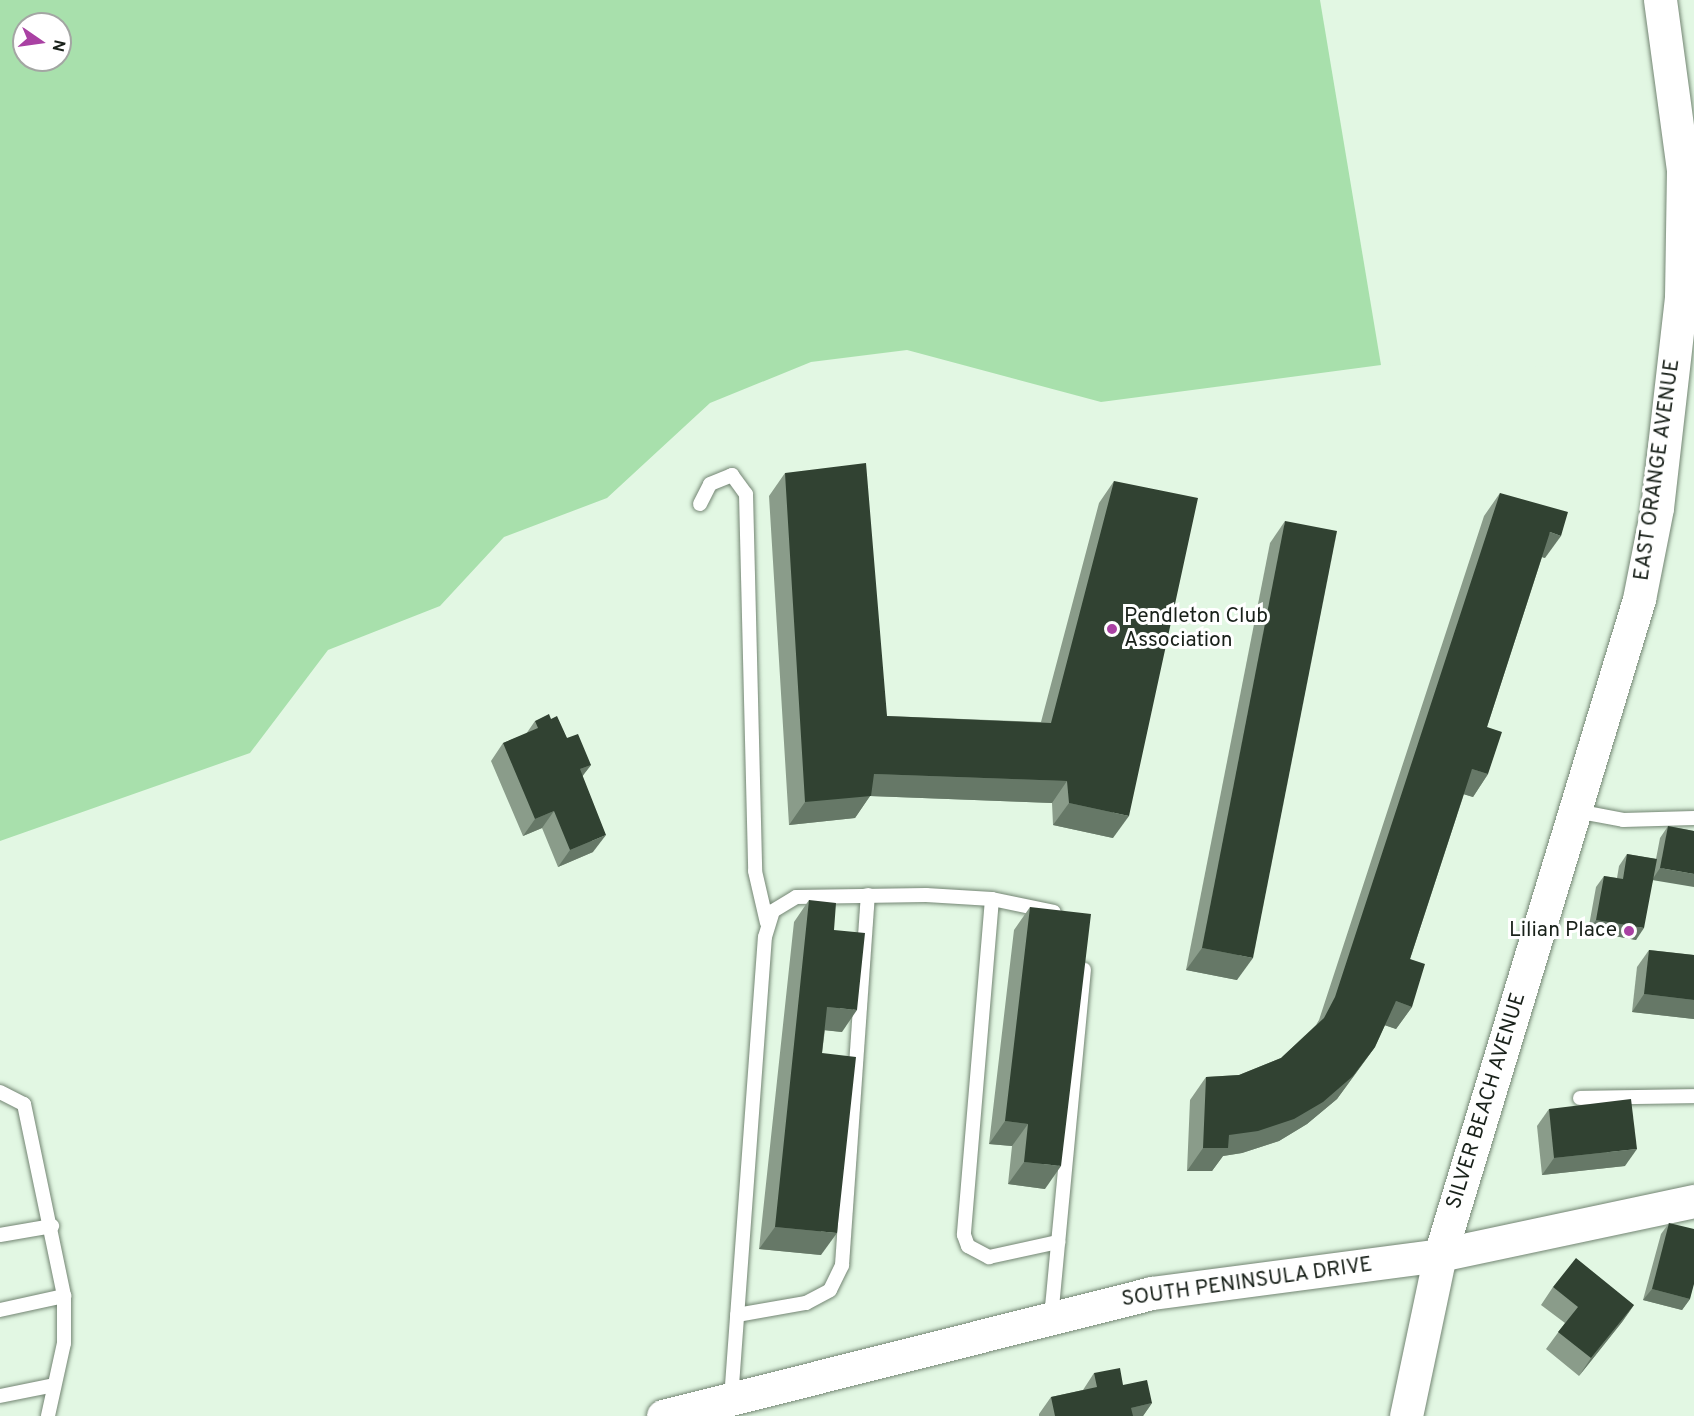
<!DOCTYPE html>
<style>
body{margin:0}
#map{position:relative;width:1694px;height:1416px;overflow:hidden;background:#e2f7e3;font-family:Overpass,sans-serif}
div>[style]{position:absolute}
.water>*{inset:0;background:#a8e0ac}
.pier>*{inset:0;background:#e2f7e3}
.roads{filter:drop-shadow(0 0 2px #738573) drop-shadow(0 0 2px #738573)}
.service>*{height:14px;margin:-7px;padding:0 7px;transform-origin:7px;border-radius:7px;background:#fff}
.tertiary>*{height:33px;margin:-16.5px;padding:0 16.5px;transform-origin:16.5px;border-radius:16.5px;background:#fff}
.secondary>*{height:33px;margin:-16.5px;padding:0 16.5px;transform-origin:16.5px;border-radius:16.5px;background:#fff}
.wall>*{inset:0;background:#8a9c8a}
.shaded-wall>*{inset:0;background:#667867}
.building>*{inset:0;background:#314232}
.dots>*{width:16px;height:16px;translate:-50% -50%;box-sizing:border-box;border:3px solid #fff;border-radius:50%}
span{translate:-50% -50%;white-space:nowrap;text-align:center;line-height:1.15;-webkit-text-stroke:6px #fff;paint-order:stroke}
.street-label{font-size:21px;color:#19211a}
.poi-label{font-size:21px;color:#19211a}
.left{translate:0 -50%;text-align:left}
.right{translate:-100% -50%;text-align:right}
.north{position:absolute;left:12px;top:12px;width:60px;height:60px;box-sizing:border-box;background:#fff;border:2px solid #a3a6a3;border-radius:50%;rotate:103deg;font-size:16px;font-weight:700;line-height:24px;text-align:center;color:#19211a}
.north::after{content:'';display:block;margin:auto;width:21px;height:27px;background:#a941a3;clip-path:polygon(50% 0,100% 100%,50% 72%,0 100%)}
</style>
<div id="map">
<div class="water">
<div style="clip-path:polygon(evenodd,0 0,1694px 0,1381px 365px,1101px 402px,907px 350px,811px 362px,710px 403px,607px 498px,504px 537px,440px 606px,328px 650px,250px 753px,0 841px,0 0,24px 24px,60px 24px,60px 60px,24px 60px,24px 24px)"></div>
</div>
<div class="pier">
<div style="clip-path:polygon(1320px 0,1694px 0,1694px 367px,1381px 365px)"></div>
</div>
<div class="roads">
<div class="service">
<div style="left:700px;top:504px;width:22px;rotate:-63deg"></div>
<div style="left:710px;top:484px;width:24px;rotate:-22deg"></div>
<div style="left:732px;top:475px;width:24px;rotate:54deg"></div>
<div style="left:746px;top:494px;width:377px;rotate:88.6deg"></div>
<div style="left:755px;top:871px;width:53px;rotate:77deg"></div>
<div style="left:1576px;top:811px;width:48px;rotate:10.8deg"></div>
<div style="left:1623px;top:820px;width:71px;rotate:-1.6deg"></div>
<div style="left:992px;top:899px;width:337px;rotate:94.8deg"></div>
<div style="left:964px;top:1235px;width:12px;rotate:70deg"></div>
<div style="left:968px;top:1246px;width:24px;rotate:28deg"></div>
<div style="left:989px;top:1257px;width:71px;rotate:-12.3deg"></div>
<div style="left:0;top:1092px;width:27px;rotate:27deg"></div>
<div style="left:24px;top:1104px;width:196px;rotate:78.2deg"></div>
<div style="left:64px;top:1296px;width:47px;rotate:90deg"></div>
<div style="left:64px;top:1343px;width:75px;rotate:102.4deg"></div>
<div style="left:1580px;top:1098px;width:114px;rotate:-1deg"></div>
<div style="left:0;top:1235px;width:53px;rotate:-9.8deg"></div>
<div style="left:0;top:1310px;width:66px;rotate:-12.3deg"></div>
<div style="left:737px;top:1315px;width:70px;rotate:-9.9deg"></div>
<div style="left:806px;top:1303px;width:27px;rotate:-28deg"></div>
<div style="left:830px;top:1290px;width:28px;rotate:-64deg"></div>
<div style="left:842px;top:1265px;width:371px;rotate:-86deg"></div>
<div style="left:1051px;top:1318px;width:350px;rotate:-84.6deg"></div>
<div style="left:0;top:1396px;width:55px;rotate:-11.5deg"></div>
<div style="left:731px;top:1399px;width:463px;rotate:-85.8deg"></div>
<div style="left:765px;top:937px;width:27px;rotate:-73deg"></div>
<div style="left:773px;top:911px;width:27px;rotate:-31deg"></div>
<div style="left:796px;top:897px;width:130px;rotate:-0.9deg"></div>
<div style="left:926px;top:895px;width:66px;rotate:3.5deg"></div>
<div style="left:992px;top:899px;width:63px;rotate:11.8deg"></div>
</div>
<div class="tertiary">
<div style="left:1406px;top:1416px;width:165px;rotate:-78.1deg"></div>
<div style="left:1440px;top:1255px;width:686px;rotate:-73.12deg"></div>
<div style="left:1639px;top:599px;width:93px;rotate:-78.8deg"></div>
<div style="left:1657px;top:508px;width:212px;rotate:-83.5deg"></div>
<div style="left:1681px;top:297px;width:127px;rotate:-89.1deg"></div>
<div style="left:1683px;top:170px;width:172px;rotate:-97.7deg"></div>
</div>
<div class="secondary">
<div style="left:663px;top:1416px;width:504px;rotate:-14.12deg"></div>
<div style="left:1152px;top:1293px;width:290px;rotate:-7.5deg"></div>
<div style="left:1440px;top:1255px;width:260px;rotate:-12deg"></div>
</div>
</div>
<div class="wall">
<div style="clip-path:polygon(785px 473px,887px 716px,1041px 722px,1099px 503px,1114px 481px,1113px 838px,1053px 825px,1052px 803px,870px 796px,855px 818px,789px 825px,769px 496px)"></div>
<div style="clip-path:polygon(1500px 493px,1545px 558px,1542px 557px,1487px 727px,1488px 774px,1473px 797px,1464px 794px,1410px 959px,1412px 1007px,1396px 1029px,1385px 1025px,1375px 1047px,1337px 1099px,1307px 1124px,1279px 1141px,1242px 1153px,1223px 1156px,1212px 1171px,1187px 1171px,1190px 1100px,1206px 1077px,1239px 1075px,1281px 1058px,1316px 1025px,1319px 1020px,1484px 516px)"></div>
<div style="clip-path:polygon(1285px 521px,1237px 980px,1186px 970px,1270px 543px)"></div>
<div style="clip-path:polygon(551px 719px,567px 738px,591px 765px,582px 776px,593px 852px,558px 867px,542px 828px,523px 836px,491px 761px,503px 743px,526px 734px,535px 721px)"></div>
<div style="clip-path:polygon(1668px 826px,1694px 831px,1653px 880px,1636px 940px,1588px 931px,1596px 887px,1604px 876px,1617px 878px,1619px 866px,1627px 854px,1656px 859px,1660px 838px)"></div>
<div style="clip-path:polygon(809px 900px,834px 930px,842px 1032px,825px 1030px,822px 1053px,821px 1255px,759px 1249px,794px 922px)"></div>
<div style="clip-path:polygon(1030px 907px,1045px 1189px,1008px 1184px,1012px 1146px,989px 1144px,1014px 930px)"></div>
<div style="clip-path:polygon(1649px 950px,1694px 955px,1694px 1019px,1632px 1012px,1637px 967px)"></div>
<div style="clip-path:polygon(1549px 1109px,1625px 1166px,1542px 1175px,1537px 1126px)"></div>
<div style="clip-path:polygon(1669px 1223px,1690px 1299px,1682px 1310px,1643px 1300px,1661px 1234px)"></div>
<div style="clip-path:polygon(1553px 1287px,1634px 1305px,1622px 1322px,1579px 1376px,1546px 1349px,1565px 1323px,1541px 1305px)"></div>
<div style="clip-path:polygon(1094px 1373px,1123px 1385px,1152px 1403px,1143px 1416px,1039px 1416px,1039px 1414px,1051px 1397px,1083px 1390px)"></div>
</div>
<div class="shaded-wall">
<div style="clip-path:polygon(1550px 532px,1561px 536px,1545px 558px,1535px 555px)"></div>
<div style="clip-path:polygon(591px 765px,578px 782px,580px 769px)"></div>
<div style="clip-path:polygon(1472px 769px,1488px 774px,1473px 797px,1456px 792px)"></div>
<div style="clip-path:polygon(874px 774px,1067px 781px,1052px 803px,870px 796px,855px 818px,789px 825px,805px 802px)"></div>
<div style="clip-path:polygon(1069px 803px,1129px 816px,1113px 838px,1053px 825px)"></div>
<div style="clip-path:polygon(554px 811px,542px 828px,523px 836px,535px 819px)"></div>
<div style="clip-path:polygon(606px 835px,593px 852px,558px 867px,570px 850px)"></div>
<div style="clip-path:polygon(1660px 868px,1694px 874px,1694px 887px,1652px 880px)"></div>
<div style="clip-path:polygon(1596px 920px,1644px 928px,1636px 940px,1588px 931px)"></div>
<div style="clip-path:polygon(1202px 948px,1253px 958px,1237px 980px,1186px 970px)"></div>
<div style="clip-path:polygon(1644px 994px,1694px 1000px,1694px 1019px,1632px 1012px)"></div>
<div style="clip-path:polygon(1396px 1001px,1412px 1007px,1396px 1029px,1381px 1024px)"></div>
<div style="clip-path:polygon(827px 1007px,857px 1010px,842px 1032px,812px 1029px)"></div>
<div style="clip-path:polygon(1375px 1047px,1337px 1099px,1307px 1124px,1279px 1141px,1242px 1153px,1223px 1156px,1212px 1171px,1187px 1171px,1203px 1148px,1229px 1135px)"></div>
<div style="clip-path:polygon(1005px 1121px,1028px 1124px,1012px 1146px,989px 1144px)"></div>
<div style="clip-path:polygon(1637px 1149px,1625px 1166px,1542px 1175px,1554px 1158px)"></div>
<div style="clip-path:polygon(1024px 1162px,1061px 1166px,1045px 1189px,1008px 1184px)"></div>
<div style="clip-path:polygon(775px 1227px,837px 1233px,821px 1255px,759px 1249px)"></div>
<div style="clip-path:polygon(1652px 1289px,1690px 1299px,1682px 1310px,1643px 1300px)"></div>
<div style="clip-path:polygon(1634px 1305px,1622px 1322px,1579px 1376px,1591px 1358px)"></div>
<div style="clip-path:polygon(1152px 1403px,1143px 1416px,1125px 1416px,1131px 1408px)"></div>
</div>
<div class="building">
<div style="clip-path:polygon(866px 463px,887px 716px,1051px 723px,1114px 481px,1198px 498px,1129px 816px,1069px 803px,1067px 781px,874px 774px,871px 796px,805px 802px,785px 473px)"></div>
<div style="clip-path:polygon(1500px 493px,1568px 512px,1561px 536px,1550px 532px,1487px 727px,1502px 732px,1488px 774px,1472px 769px,1410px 959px,1425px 964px,1412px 1007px,1396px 1001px,1375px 1047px,1353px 1076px,1323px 1102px,1294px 1119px,1258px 1131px,1229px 1135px,1228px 1148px,1203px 1148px,1206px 1077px,1239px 1075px,1281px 1058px,1324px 1018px,1335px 997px)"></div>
<div style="clip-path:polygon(1285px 521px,1337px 531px,1253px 958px,1202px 948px)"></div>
<div style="clip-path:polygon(549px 714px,551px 719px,557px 716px,567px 738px,578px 734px,591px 765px,580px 769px,606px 835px,570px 850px,554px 811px,535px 819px,503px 743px,538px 728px,535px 721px)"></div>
<div style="clip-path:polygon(1668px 826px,1694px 831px,1694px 874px,1660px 868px)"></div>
<div style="clip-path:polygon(1627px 854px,1657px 859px,1644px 928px,1596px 920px,1604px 876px,1623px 879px)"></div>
<div style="clip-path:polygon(809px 900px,836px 903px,834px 930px,865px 933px,857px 1010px,827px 1007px,822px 1053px,856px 1057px,837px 1233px,775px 1227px)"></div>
<div style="clip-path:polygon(1030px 907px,1091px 914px,1061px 1166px,1024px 1162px,1028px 1124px,1005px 1121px)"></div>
<div style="clip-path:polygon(1649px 950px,1694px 955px,1694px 1000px,1644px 994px)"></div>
<div style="clip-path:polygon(1631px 1099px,1637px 1149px,1554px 1158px,1549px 1109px)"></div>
<div style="clip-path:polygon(1669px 1223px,1694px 1229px,1694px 1284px,1690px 1299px,1652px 1289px)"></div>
<div style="clip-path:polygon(1576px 1258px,1634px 1305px,1591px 1358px,1558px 1332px,1578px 1307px,1553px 1287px)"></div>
<div style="clip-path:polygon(1120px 1368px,1123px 1385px,1147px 1380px,1152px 1403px,1131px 1408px,1133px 1416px,1055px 1416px,1051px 1397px,1097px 1387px,1094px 1373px)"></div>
</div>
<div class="dots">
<div style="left:1112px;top:629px;background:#a941a3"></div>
<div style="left:1629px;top:931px;background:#a941a3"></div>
</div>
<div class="street-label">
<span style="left:1658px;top:470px;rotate:-82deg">EAST ORANGE AVENUE</span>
<span style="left:1487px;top:1101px;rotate:-73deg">SILVER BEACH AVENUE</span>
<span style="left:1247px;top:1283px;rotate:-8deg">SOUTH PENINSULA DRIVE</span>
</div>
<div class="poi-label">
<span class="left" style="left:1124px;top:629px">Pendleton Club<br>Association</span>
<span class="right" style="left:1617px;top:931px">Lilian Place</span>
</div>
<div class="north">N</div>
</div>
